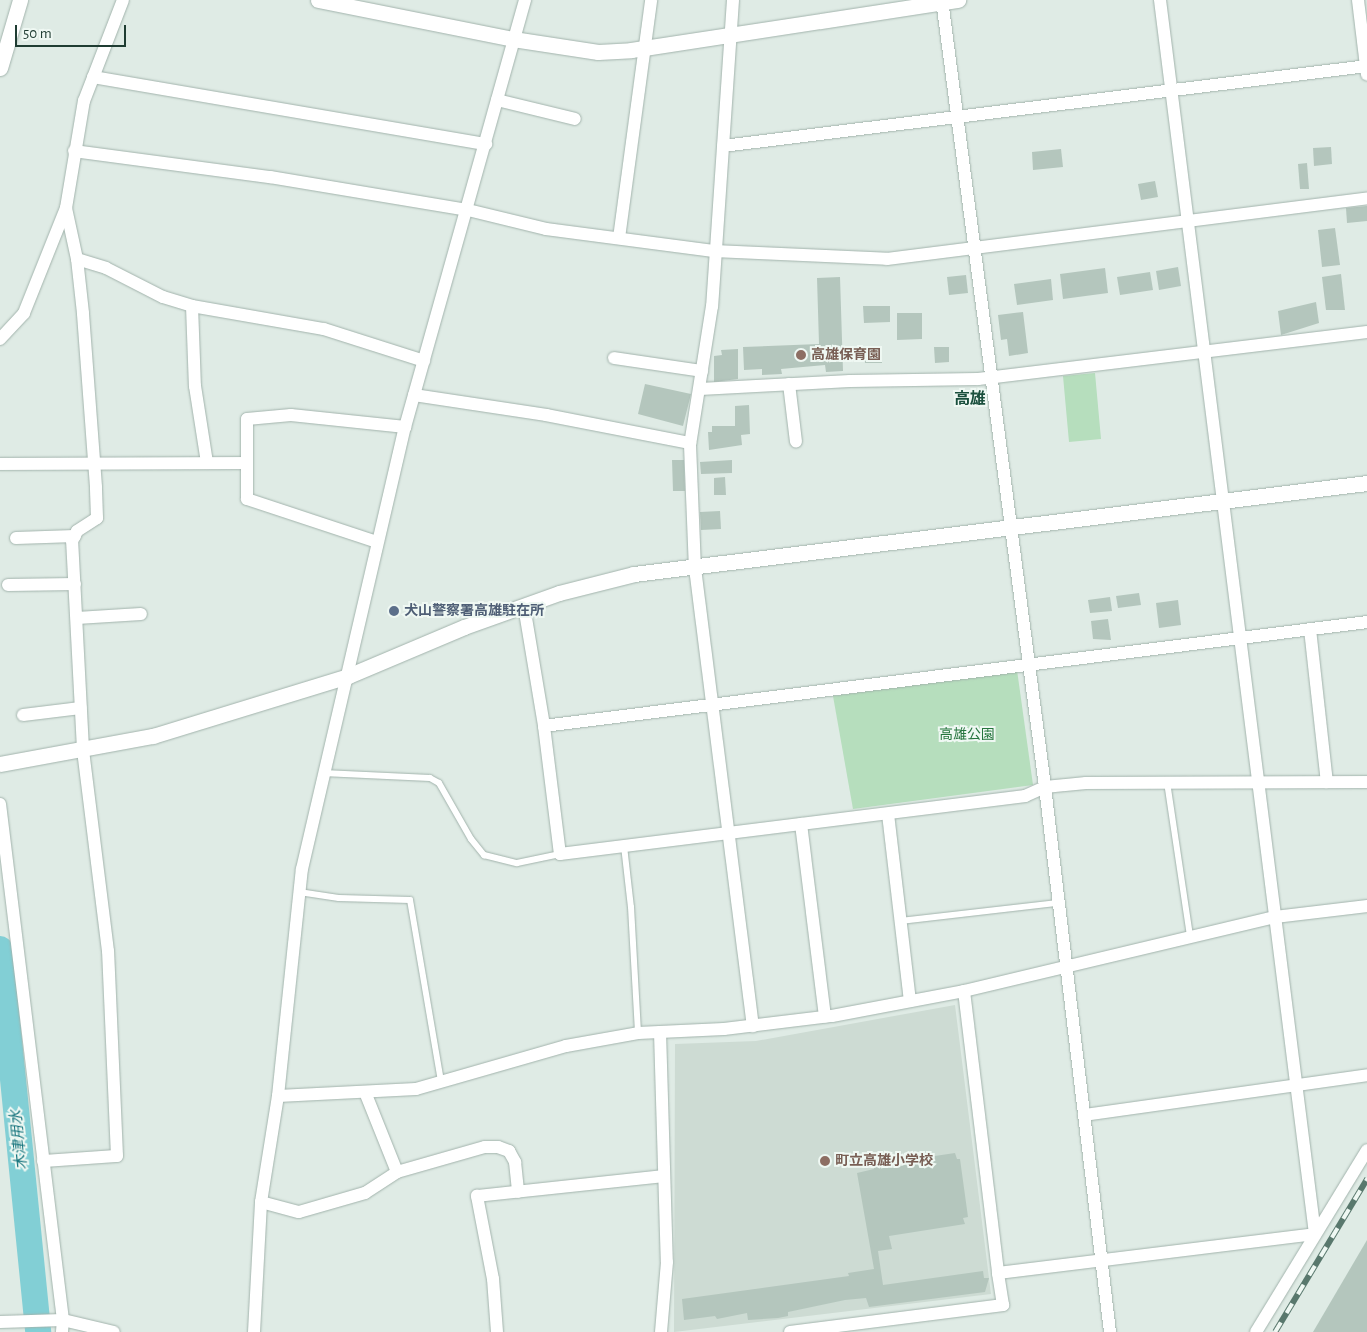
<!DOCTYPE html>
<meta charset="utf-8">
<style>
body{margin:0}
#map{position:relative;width:1367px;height:1332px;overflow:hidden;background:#dfebe5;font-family:"Alegreya Sans","Noto Sans JP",sans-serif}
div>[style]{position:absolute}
.built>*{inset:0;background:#cddbd3}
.green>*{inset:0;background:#b6debd}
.river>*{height:26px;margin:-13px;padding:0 13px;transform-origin:13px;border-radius:13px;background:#82cfd5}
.building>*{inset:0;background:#b4c6bd}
.roads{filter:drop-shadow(0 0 1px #a2b3ac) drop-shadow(0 0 1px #a2b3ac)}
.service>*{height:6px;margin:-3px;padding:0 3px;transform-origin:3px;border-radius:3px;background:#fff}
.minor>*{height:12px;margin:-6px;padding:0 6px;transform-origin:6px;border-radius:6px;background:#fff}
.tertiary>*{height:15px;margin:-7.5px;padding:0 7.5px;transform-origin:7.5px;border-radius:7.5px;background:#fff}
.rail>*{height:5.5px;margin-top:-2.75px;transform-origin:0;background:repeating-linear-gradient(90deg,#eff8f3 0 11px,#59786d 0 22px);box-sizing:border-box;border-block:1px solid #59786d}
.dots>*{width:14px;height:14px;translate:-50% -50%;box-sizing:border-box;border:2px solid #eff8f3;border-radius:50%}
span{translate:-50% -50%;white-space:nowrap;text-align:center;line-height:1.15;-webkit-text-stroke:4px #eff8f3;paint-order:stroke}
.education-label{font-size:14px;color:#785e54;font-weight:700}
.left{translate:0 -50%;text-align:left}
.service-label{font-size:14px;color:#4e5e75;font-weight:700}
.park-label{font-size:14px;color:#26753e}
.water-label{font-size:15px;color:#15737c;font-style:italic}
.quarter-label{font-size:16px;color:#1a4f3d;font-weight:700}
.scale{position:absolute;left:15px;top:25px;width:111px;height:22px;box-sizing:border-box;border:2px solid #1f3c32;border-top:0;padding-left:6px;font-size:15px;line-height:18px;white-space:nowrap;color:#1f3c32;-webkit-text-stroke:4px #eff8f3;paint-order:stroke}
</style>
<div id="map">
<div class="built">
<div style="clip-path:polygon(955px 1005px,991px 1294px,674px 1332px,675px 1044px,756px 1041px)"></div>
</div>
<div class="green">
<div style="clip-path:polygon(1095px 373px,1101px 439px,1069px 442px,1063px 376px)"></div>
<div style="clip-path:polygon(1017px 670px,1033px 785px,853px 809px,833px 696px)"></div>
</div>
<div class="river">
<div style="left:0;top:949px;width:385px;rotate:84.3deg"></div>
</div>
<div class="building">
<div style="clip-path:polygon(1331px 147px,1332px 164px,1314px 166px,1313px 148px)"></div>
<div style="clip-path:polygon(1061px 149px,1063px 167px,1033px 170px,1032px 152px)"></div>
<div style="clip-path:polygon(1307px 163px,1309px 189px,1300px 189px,1298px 164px)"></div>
<div style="clip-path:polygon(1155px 181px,1158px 197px,1141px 200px,1138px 184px)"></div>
<div style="clip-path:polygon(1367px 206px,1367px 221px,1347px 223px,1346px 208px)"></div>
<div style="clip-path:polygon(1335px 228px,1340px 265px,1322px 267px,1318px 230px)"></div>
<div style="clip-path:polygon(1178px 267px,1181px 286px,1159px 290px,1156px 271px)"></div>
<div style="clip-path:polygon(1105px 268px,1108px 293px,1063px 299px,1060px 274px)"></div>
<div style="clip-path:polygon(1150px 272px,1153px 290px,1120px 295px,1117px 277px)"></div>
<div style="clip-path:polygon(1341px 274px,1345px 310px,1326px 310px,1322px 277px)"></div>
<div style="clip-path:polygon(966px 275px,968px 293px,949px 295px,947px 277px)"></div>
<div style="clip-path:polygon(840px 277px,843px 371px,826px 372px,825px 365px,781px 369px,782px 374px,762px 375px,762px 369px,744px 370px,743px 347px,819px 344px,817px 278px)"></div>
<div style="clip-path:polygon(1051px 279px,1053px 300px,1017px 305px,1014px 284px)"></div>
<div style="clip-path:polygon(1316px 302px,1319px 323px,1281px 335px,1278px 311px)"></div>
<div style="clip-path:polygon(863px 306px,890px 306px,890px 322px,864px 323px)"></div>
<div style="clip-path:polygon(1023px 312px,1028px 353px,1009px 356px,1007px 339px,1001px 340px,998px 315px)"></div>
<div style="clip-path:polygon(897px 313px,922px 313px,922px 339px,897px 340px)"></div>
<div style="clip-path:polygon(934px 347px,949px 347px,949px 362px,935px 363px)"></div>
<div style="clip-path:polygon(882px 348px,882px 363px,865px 363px,864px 349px)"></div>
<div style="clip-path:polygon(738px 349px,738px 379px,714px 382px,714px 356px,722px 355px,721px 350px)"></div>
<div style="clip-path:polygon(645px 384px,691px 394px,683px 426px,638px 414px)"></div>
<div style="clip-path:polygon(749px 405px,750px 434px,741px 435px,742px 445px,709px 450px,708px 432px,712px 432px,712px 426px,735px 426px,735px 406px)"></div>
<div style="clip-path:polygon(672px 460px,684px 460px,685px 491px,673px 491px)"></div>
<div style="clip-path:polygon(732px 460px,732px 473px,701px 474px,700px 462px)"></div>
<div style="clip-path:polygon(725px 477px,726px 495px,714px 495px,714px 478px)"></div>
<div style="clip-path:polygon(720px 511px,721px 529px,701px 530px,700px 512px)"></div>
<div style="clip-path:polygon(1139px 593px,1141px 605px,1118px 608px,1116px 596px)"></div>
<div style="clip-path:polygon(1110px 597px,1112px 611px,1090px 613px,1088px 600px)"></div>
<div style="clip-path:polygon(1178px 600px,1181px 625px,1159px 628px,1156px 603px)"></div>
<div style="clip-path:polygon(1108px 619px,1111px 640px,1093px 639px,1091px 621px)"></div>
<div style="clip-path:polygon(955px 1153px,957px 1159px,960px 1159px,968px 1217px,963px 1218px,965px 1224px,889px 1236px,892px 1249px,878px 1251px,883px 1285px,983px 1271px,984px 1278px,989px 1278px,985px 1292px,869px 1307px,866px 1298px,845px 1300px,788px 1312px,788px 1316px,778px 1318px,748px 1320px,747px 1313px,717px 1319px,715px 1316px,684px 1320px,682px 1299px,849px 1276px,848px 1273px,874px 1269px,857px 1173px,874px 1169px,874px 1165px)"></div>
<div style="clip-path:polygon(1367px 1240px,1367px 1332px,1313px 1332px)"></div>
</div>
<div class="roads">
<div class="service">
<div style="left:323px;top:773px;width:107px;rotate:2.7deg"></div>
<div style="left:430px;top:778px;width:10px;rotate:29deg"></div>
<div style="left:439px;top:783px;width:64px;rotate:60.3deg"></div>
<div style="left:471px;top:839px;width:21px;rotate:51deg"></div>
<div style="left:484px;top:855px;width:34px;rotate:14deg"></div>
<div style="left:517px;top:863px;width:44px;rotate:-11.8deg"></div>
<div style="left:1167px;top:782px;width:156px;rotate:81.5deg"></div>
<div style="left:624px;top:846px;width:61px;rotate:83.5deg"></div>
<div style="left:631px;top:907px;width:126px;rotate:86.8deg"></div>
<div style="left:299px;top:892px;width:40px;rotate:8.5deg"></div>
<div style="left:339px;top:898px;width:71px;rotate:1.6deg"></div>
<div style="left:410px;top:900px;width:185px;rotate:80.3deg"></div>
<div style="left:901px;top:921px;width:157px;rotate:-6.6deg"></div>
</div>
<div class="minor">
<div style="left:733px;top:0;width:307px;rotate:93.9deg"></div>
<div style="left:712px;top:306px;width:141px;rotate:99deg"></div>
<div style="left:690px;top:445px;width:123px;rotate:87.7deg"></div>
<div style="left:695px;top:568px;width:462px;rotate:82.8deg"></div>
<div style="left:942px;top:0;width:794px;rotate:82.54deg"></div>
<div style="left:1045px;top:787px;width:549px;rotate:83.2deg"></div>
<div style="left:1160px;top:0;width:1244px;rotate:82.84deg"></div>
<div style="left:1358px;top:0;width:75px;rotate:83.1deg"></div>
<div style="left:93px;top:77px;width:399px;rotate:9.7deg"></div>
<div style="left:497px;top:100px;width:80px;rotate:13.7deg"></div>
<div style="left:723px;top:146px;width:649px;rotate:-7.08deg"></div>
<div style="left:74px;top:151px;width:198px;rotate:7.6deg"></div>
<div style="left:270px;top:177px;width:201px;rotate:9.5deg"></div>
<div style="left:468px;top:210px;width:80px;rotate:13.7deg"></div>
<div style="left:546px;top:229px;width:169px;rotate:7.5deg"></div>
<div style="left:714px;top:251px;width:173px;rotate:2.6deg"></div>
<div style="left:887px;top:259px;width:484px;rotate:-7.2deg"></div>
<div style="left:619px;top:238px;width:240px;rotate:-82.3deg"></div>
<div style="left:77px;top:259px;width:30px;rotate:17deg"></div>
<div style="left:106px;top:268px;width:64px;rotate:27deg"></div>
<div style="left:163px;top:297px;width:30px;rotate:17deg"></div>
<div style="left:192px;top:306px;width:134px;rotate:9.9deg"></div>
<div style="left:324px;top:329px;width:105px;rotate:17.7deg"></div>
<div style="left:192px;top:306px;width:80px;rotate:87.9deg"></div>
<div style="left:195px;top:386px;width:78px;rotate:81.1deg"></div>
<div style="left:0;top:339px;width:35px;rotate:-47deg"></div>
<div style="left:24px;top:313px;width:113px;rotate:-68.2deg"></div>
<div style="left:614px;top:358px;width:89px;rotate:8.4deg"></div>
<div style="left:789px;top:384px;width:58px;rotate:83.1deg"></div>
<div style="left:700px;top:389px;width:150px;rotate:-3.1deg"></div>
<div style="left:850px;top:381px;width:128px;rotate:-0.9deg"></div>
<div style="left:978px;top:379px;width:392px;rotate:-6.9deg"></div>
<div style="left:414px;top:395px;width:134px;rotate:8.6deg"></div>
<div style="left:546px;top:415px;width:147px;rotate:11deg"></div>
<div style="left:0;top:464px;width:245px;rotate:-0.2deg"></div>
<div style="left:16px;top:538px;width:59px;rotate:-1.9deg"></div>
<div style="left:377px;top:542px;width:137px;rotate:-161.7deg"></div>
<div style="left:247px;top:499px;width:80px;rotate:-90deg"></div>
<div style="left:247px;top:419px;width:44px;rotate:-5.2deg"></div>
<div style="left:291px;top:415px;width:115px;rotate:6deg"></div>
<div style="left:8px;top:585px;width:67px;rotate:-0.9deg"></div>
<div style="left:524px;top:606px;width:122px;rotate:80.5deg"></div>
<div style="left:544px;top:726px;width:129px;rotate:82.9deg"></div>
<div style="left:560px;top:854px;width:469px;rotate:-7.1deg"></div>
<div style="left:1025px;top:796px;width:22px;rotate:-24deg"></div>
<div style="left:1045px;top:787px;width:41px;rotate:-5.6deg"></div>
<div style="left:1086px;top:783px;width:281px;rotate:-0.2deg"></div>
<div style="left:77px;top:618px;width:64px;rotate:-3.6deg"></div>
<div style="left:1310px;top:629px;width:154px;rotate:83.7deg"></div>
<div style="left:23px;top:715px;width:58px;rotate:-6.9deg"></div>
<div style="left:544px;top:726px;width:830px;rotate:-7.2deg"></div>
<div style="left:0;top:804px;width:520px;rotate:83.04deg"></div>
<div style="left:63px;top:1320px;width:12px;rotate:95deg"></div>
<div style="left:888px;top:814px;width:188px;rotate:83.3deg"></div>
<div style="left:801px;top:824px;width:194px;rotate:82.9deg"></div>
<div style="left:964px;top:991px;width:284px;rotate:83.1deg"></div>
<div style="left:998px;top:1273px;width:319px;rotate:-7deg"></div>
<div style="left:660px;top:1032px;width:230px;rotate:88.3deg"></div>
<div style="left:667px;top:1262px;width:70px;rotate:94.9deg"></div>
<div style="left:365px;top:1092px;width:86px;rotate:68.2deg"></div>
<div style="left:278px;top:1096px;width:138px;rotate:-2.9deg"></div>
<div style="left:416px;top:1089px;width:156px;rotate:-16deg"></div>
<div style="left:566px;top:1046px;width:73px;rotate:-10.2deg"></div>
<div style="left:638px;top:1033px;width:86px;rotate:-2.7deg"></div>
<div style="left:724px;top:1029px;width:109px;rotate:-6.9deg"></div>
<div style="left:832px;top:1016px;width:134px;rotate:-10.7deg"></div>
<div style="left:964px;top:991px;width:320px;rotate:-13.4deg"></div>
<div style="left:1275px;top:917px;width:93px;rotate:-6.8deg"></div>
<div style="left:1084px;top:1115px;width:286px;rotate:-8deg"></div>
<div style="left:43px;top:1161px;width:74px;rotate:-3.9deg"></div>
<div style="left:117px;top:1156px;width:205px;rotate:-92.5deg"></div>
<div style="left:108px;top:951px;width:204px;rotate:-97.1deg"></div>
<div style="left:83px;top:749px;width:208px;rotate:-93deg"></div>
<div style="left:72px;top:541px;width:11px;rotate:-63deg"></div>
<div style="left:77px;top:531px;width:24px;rotate:-33deg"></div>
<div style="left:97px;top:518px;width:31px;rotate:-92deg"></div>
<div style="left:96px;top:487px;width:174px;rotate:-94.3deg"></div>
<div style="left:83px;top:313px;width:54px;rotate:-96.3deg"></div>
<div style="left:77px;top:259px;width:52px;rotate:-102.2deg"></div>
<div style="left:66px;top:208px;width:109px;rotate:-80.5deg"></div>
<div style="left:84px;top:101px;width:108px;rotate:-68.9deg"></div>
<div style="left:261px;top:1202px;width:39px;rotate:15deg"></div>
<div style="left:299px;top:1212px;width:69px;rotate:-16.1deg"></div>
<div style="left:365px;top:1193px;width:38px;rotate:-33deg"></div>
<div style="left:397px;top:1172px;width:91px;rotate:-15.9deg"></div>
<div style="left:485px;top:1147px;width:13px"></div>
<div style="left:498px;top:1147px;width:12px;rotate:20deg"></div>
<div style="left:509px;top:1151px;width:13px;rotate:61deg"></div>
<div style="left:515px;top:1162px;width:30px;rotate:84deg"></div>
<div style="left:0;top:1322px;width:63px;rotate:-1.8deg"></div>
<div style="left:63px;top:1320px;width:52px;rotate:13.2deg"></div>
<div style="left:254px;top:1332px;width:130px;rotate:-86.9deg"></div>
<div style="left:261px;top:1202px;width:107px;rotate:-80.9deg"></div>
<div style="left:278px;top:1096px;width:228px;rotate:-84deg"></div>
<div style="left:302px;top:869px;width:454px;rotate:-76.9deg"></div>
<div style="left:405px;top:427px;width:444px;rotate:-74.3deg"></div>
<div style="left:497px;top:1332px;width:53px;rotate:-94.3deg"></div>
<div style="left:493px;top:1279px;width:85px;rotate:-100.9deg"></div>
<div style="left:477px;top:1196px;width:187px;rotate:-6.1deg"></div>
<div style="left:790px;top:1332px;width:215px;rotate:-7.2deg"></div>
<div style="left:1003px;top:1305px;width:32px;rotate:-99deg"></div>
<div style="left:1256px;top:1332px;width:213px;rotate:-58.6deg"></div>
</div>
<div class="tertiary">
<div style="left:318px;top:0;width:199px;rotate:11.3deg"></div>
<div style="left:513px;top:39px;width:86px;rotate:8.7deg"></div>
<div style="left:598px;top:52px;width:33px;rotate:-3deg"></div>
<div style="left:631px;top:50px;width:331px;rotate:-8.7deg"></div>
<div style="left:0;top:68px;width:71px;rotate:-73.6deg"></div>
<div style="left:0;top:764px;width:156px;rotate:-10.4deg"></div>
<div style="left:153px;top:736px;width:204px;rotate:-17.1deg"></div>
<div style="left:348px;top:676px;width:126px;rotate:-22.9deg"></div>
<div style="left:464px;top:627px;width:101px;rotate:-19.7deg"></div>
<div style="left:559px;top:593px;width:77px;rotate:-14.2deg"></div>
<div style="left:634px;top:574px;width:739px;rotate:-7.08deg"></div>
</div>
</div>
<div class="rail">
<div style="left:1275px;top:1332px;width:179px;rotate:-59deg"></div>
</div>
<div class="dots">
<div style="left:801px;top:355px;background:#8d6e63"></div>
<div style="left:394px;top:611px;background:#5c6f8a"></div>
<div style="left:825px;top:1161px;background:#8d6e63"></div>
</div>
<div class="education-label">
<span class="left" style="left:811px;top:355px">高雄保育園</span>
<span class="left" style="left:835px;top:1161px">町立高雄小学校</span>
</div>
<div class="service-label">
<span class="left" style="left:404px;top:611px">犬山警察署高雄駐在所</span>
</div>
<div class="park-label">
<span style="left:967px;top:735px">高雄公園</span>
</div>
<div class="water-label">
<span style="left:19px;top:1140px;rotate:-96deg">木津用水</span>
</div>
<div class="quarter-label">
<span style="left:970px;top:399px">高雄</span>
</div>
<div class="scale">50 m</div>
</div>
